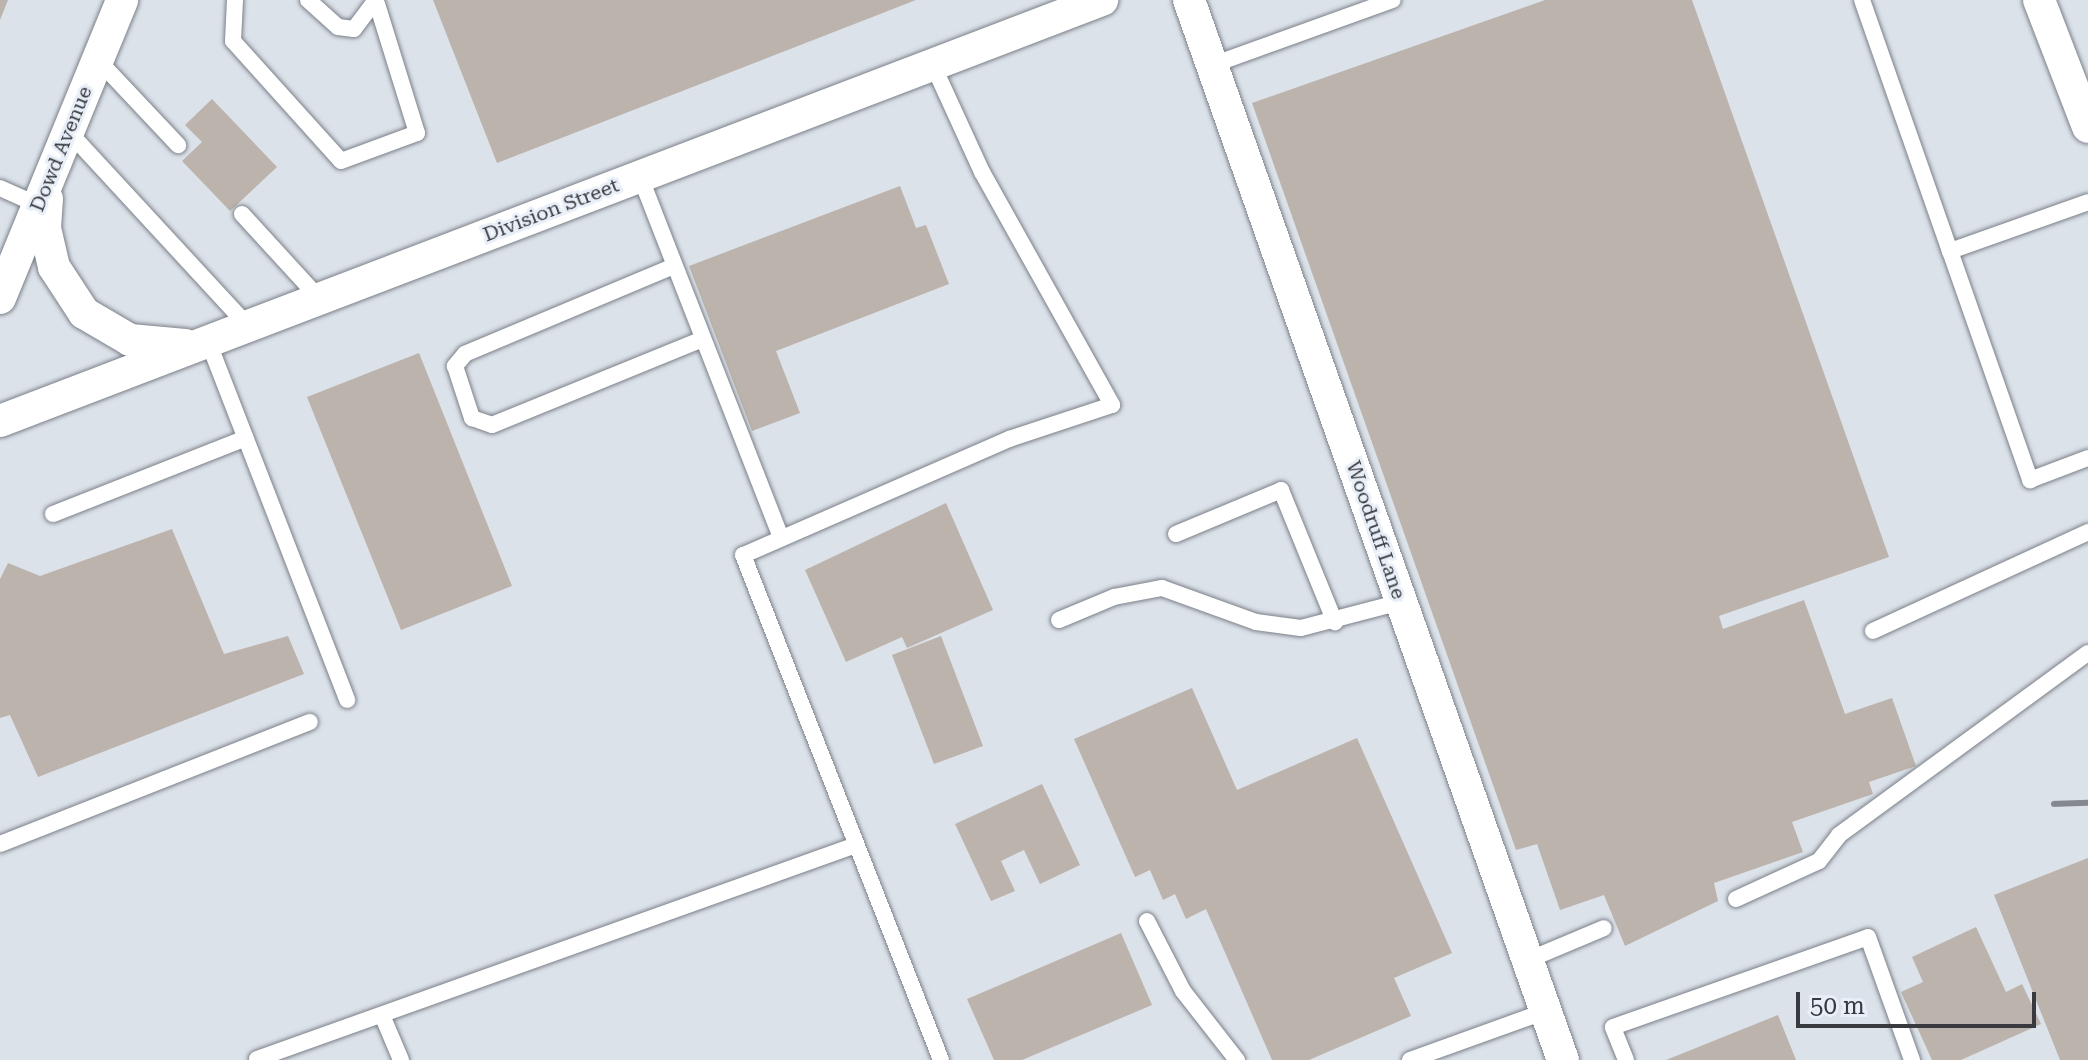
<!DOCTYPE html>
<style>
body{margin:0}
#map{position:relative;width:2088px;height:1060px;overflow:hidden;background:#dce2ea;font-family:"Roboto Serif",serif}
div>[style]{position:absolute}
.building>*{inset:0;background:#bbb3ac}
.roads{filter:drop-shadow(0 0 2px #7b8088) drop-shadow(0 0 2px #7b8088)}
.service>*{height:16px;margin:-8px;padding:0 8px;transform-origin:8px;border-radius:8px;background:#fff}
.minor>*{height:32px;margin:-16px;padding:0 16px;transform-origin:16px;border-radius:16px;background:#fff}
.rail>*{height:6px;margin:-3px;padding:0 3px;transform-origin:3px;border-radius:3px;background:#85898f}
span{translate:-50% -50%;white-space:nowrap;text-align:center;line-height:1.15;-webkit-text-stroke:6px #e9eff8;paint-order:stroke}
.street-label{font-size:20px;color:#383a3e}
.scale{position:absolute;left:1796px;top:992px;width:240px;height:36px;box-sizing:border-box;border:4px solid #383a3e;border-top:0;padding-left:10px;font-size:24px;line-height:28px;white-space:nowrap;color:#383a3e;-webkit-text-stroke:6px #e9eff8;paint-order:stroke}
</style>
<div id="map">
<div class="building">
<div style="clip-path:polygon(0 0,8px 0,0 20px)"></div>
<div style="clip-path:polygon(433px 0,916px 0,497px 163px)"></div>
<div style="clip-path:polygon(1545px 0,1692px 0,1889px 557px,1719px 616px,1723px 629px,1804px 600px,1845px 714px,1892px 698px,1916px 766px,1869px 782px,1873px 794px,1792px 822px,1803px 852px,1714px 883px,1718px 901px,1625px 946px,1604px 895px,1560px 910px,1537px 844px,1516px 850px,1252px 103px)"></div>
<div style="clip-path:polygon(212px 99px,277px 167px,230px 211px,182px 161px,202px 142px,185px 125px)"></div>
<div style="clip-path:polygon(900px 186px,916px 228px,926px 225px,949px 284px,776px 351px,800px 413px,752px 431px,689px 266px)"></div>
<div style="clip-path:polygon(419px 353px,512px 586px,401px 630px,307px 397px)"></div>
<div style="clip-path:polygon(946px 503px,993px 610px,907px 648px,902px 637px,846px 662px,805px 570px)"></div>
<div style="clip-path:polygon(172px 529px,224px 654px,288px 636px,304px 674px,38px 777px,10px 715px,0 718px,0 579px,8px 563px,40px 576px)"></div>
<div style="clip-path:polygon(941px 636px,983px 746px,934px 764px,892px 655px)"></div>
<div style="clip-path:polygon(1192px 688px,1237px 790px,1357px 738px,1452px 953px,1394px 978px,1411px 1016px,1309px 1060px,1272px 1060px,1206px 909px,1186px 919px,1175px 894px,1163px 900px,1150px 870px,1135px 877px,1074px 739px)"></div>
<div style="clip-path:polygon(1042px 784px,1080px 865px,1040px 884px,1024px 850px,1001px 861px,1015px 891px,991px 901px,955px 824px)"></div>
<div style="clip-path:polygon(2088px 858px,2088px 1060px,2060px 1060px,1994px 895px)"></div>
<div style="clip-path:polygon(1976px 927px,2006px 992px,2022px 984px,2041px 1024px,1961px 1060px,1932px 1060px,1901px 992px,1923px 982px,1912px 957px)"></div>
<div style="clip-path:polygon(1121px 933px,1152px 1005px,1022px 1060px,994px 1060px,967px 999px)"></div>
<div style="clip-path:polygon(1778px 1015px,1796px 1060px,1666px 1060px)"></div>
</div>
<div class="roads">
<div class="service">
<div style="left:235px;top:0;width:41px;rotate:92.8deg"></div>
<div style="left:233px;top:41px;width:161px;rotate:48deg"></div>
<div style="left:341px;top:161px;width:81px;rotate:-20.2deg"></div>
<div style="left:417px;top:133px;width:135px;rotate:-107.2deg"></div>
<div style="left:308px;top:0;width:40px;rotate:42deg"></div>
<div style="left:338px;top:27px;width:16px;rotate:7deg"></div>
<div style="left:354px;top:29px;width:36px;rotate:-53deg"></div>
<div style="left:1862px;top:0;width:266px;rotate:70.7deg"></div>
<div style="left:1950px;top:251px;width:146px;rotate:-19.5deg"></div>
<div style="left:98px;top:60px;width:117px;rotate:46.7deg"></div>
<div style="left:933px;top:65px;width:118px;rotate:65.4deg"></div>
<div style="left:982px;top:172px;width:267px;rotate:60.8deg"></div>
<div style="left:1112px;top:405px;width:108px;rotate:161.7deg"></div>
<div style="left:1009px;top:439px;width:290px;rotate:156.4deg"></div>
<div style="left:743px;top:555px;width:542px;rotate:68.59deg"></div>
<div style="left:1212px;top:65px;width:192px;rotate:-19.8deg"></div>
<div style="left:68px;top:131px;width:265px;rotate:47.3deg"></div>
<div style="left:640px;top:176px;width:388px;rotate:68.7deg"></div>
<div style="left:0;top:188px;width:42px;rotate:24.1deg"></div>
<div style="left:242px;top:214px;width:115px;rotate:47.5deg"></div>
<div style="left:1950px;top:251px;width:243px;rotate:70.7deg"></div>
<div style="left:2030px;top:480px;width:62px;rotate:-20.8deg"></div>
<div style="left:674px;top:266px;width:227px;rotate:157.2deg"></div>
<div style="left:465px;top:354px;width:16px;rotate:130deg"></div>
<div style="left:455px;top:366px;width:55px;rotate:71.9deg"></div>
<div style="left:472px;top:418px;width:21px;rotate:19deg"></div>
<div style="left:492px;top:425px;width:228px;rotate:-22.2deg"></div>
<div style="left:208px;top:341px;width:385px;rotate:68.8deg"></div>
<div style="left:53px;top:514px;width:207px;rotate:-21.5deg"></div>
<div style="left:1176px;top:534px;width:114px;rotate:-22.7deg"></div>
<div style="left:1281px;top:490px;width:143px;rotate:67.8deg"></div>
<div style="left:1059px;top:620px;width:60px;rotate:-22.7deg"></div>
<div style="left:1114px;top:597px;width:49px;rotate:-10.6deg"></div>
<div style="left:1162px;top:588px;width:100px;rotate:19.9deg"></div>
<div style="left:1256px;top:622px;width:45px;rotate:7.6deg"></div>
<div style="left:1301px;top:628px;width:103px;rotate:-14.6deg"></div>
<div style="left:1873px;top:631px;width:237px;rotate:-24.7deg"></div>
<div style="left:0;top:844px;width:333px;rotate:-21.5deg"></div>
<div style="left:1736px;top:899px;width:91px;rotate:-24.6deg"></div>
<div style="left:1819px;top:861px;width:33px;rotate:-52deg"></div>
<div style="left:1839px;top:835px;width:308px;rotate:-36.2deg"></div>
<div style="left:1147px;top:921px;width:79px;rotate:62.8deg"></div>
<div style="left:1183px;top:991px;width:88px;rotate:52deg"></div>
<div style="left:1528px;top:960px;width:82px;rotate:-22.8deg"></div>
<div style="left:382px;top:1015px;width:49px;rotate:67.1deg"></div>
<div style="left:257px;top:1059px;width:636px;rotate:-19.66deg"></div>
<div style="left:1410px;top:1060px;width:145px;rotate:-19.8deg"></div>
<div style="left:1626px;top:1060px;width:35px;rotate:-112deg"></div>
<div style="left:1613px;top:1027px;width:270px;rotate:-19.4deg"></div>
<div style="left:1868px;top:937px;width:131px;rotate:70.3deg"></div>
</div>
<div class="minor">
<div style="left:1189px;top:0;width:1124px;rotate:70.57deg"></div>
<div style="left:2039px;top:0;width:136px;rotate:68.9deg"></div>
<div style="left:47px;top:199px;width:29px;rotate:94deg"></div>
<div style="left:45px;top:228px;width:40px;rotate:77deg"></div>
<div style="left:54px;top:267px;width:55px;rotate:56.9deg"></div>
<div style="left:84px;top:313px;width:53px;rotate:30.4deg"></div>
<div style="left:130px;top:340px;width:55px;rotate:5.2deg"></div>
<div style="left:0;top:298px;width:322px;rotate:-67.7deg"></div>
<div style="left:0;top:421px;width:1180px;rotate:-20.91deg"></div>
</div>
</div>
<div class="rail">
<div style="left:2054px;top:804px;width:34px;rotate:-2deg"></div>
</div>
<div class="street-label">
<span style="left:61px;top:149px;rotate:-68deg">Dowd Avenue</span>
<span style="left:551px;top:210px;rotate:-21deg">Division Street</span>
<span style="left:1376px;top:530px;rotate:71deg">Woodruff Lane</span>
</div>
<div class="scale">50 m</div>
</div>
